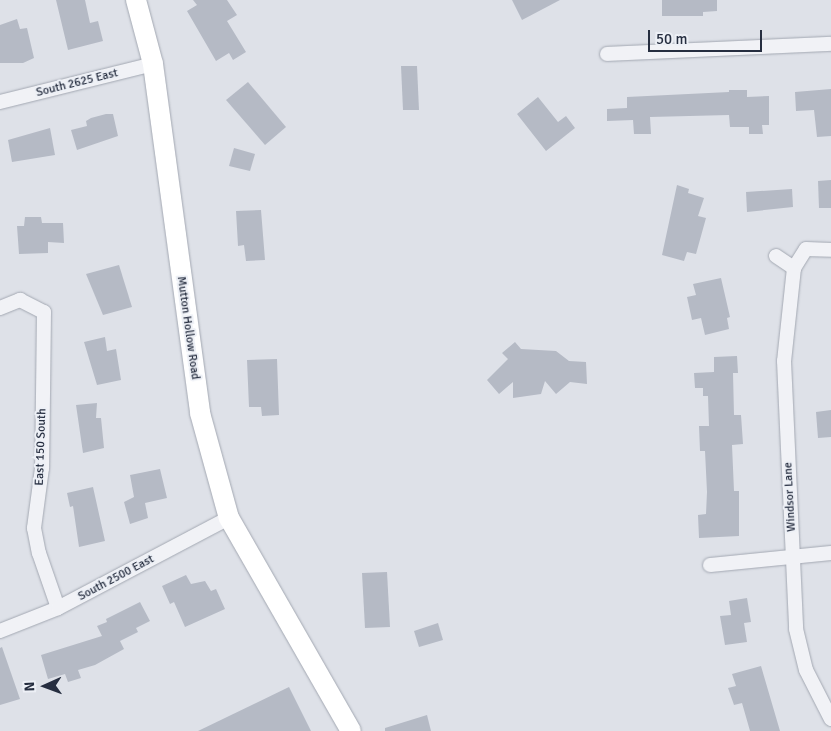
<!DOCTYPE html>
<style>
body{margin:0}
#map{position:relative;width:831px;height:731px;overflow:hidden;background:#dee1e8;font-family:Signika,sans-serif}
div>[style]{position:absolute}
.building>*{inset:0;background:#b5bac5}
.roads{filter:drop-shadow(0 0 1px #a3a8b2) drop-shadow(0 0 1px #a3a8b2)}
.street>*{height:14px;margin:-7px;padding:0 7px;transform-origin:7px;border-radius:7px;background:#f1f2f6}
.secondary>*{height:20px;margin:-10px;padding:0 10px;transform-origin:10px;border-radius:10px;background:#fff}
span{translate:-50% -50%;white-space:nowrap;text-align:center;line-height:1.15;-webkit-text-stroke:4px #edf0f6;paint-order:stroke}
.street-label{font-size:12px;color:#262e40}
.north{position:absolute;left:20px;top:661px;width:50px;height:50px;-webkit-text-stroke:4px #edf0f6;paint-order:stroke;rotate:268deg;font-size:14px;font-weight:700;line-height:20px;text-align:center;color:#262e40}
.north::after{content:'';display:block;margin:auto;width:18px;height:22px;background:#262e40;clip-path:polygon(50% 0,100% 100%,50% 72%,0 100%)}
.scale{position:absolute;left:648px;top:30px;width:114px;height:22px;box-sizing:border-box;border:2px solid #262e40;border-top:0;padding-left:6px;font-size:15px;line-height:18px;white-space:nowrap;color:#262e40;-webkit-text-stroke:4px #edf0f6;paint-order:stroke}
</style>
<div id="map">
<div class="building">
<div style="clip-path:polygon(56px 0,85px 0,90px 23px,98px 21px,103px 41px,68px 50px)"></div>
<div style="clip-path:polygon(193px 0,227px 0,237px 15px,227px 21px,246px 52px,233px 60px,229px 53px,216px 61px,187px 11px,197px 5px)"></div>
<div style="clip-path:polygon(512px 0,560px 0,522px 20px)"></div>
<div style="clip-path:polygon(662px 0,717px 0,717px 11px,703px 12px,703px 16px,662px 16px)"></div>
<div style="clip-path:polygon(17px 19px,20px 29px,27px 28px,34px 58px,23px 63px,0 63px,0 25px)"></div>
<div style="clip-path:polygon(401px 66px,417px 66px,419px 110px,403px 110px)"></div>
<div style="clip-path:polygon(248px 82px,286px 127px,265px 145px,226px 100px)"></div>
<div style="clip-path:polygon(831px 89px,831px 136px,817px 137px,814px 110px,796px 111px,795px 92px)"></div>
<div style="clip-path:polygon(729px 90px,747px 90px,747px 97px,769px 96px,769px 125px,762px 125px,763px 134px,749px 134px,749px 127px,730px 127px,729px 115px,650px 117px,651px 134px,634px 134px,633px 120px,607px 121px,607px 109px,627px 108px,627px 97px,729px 92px)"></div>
<div style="clip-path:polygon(538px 97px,558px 122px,566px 116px,575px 128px,546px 151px,517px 114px)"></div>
<div style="clip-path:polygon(106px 114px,113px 114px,118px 136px,77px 150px,71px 130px,87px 126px,86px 121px,91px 118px)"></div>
<div style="clip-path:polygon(50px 128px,55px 155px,12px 162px,8px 140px)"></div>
<div style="clip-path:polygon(234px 148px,255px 154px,250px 171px,229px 166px)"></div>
<div style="clip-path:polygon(831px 180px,831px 208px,819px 208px,818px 181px)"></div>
<div style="clip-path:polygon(677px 185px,689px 189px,688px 193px,704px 198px,698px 216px,706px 218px,696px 254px,687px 252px,684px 261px,662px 255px)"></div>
<div style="clip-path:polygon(792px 189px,793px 207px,747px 212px,746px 192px)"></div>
<div style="clip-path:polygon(261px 210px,265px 260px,246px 261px,244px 245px,238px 246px,236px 211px)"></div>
<div style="clip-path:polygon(25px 217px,41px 217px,42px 223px,63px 223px,64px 243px,48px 242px,48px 253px,19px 254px,17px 226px,24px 226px)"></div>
<div style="clip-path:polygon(119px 265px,132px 307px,103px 315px,86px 274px)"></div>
<div style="clip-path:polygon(721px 278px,730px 317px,727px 318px,729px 329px,705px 335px,701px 318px,692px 320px,687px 297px,696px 295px,693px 284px)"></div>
<div style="clip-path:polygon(105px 337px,107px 351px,116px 349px,121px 380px,97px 385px,84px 342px)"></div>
<div style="clip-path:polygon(515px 342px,521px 349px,556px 351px,569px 361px,586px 362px,587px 384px,570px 382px,556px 394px,545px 381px,541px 394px,513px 398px,513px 382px,499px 394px,487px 380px,508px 359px,502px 353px)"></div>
<div style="clip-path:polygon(737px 356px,738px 373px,733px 373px,734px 415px,741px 415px,743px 444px,732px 445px,734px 491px,739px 491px,739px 536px,699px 538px,698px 515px,706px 514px,707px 492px,705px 451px,700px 451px,699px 426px,709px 426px,708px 396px,703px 396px,703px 388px,695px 388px,694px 373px,714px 372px,714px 357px)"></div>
<div style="clip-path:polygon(277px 359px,279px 415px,262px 416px,261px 407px,249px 407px,247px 360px)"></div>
<div style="clip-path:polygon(97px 403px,96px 418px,101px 418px,104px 448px,83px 453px,76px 405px)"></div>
<div style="clip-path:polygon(831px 410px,831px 437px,818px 438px,816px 412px)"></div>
<div style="clip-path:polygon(160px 469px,167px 498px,145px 503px,148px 518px,130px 524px,124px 502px,134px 497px,130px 475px)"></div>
<div style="clip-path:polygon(93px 487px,105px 541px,79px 547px,73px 506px,70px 507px,67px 493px)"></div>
<div style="clip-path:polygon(387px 572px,390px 627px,365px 628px,362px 573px)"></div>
<div style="clip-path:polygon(186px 575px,191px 584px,205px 581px,211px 591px,216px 589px,225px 609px,185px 627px,174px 602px,170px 604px,162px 586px)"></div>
<div style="clip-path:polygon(747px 598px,751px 622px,744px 623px,747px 642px,725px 645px,720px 616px,731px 615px,729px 601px)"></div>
<div style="clip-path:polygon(140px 602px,150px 621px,136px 628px,138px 632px,120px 641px,124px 649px,95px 665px,78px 670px,81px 678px,68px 682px,65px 674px,48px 679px,41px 655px,102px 636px,97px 626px,107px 622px,106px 619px)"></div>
<div style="clip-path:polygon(438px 623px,443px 640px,419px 647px,414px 631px)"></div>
<div style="clip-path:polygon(2px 647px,20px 699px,0 705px,0 648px)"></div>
<div style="clip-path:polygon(761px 666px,780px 731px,750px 731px,742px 703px,734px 705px,728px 688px,736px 686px,732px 674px)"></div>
<div style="clip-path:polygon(289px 687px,311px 731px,198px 731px)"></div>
<div style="clip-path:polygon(427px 715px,431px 731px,385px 731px,385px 728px)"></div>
</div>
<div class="roads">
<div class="street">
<div style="left:607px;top:54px;width:224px;rotate:-2.6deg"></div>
<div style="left:0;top:102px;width:158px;rotate:-13.9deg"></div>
<div style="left:776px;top:256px;width:22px;rotate:34deg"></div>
<div style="left:794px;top:268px;width:22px;rotate:-58deg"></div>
<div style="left:806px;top:249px;width:25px;rotate:2deg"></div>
<div style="left:794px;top:268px;width:94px;rotate:96.1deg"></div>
<div style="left:784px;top:361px;width:268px;rotate:87.4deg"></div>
<div style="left:796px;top:629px;width:42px;rotate:76.3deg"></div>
<div style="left:806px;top:670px;width:55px;rotate:63deg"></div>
<div style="left:0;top:308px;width:22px;rotate:-22deg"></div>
<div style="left:20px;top:300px;width:27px;rotate:27deg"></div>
<div style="left:44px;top:312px;width:156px;rotate:90.7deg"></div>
<div style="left:42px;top:468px;width:61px;rotate:97.6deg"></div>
<div style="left:34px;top:528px;width:25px;rotate:79deg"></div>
<div style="left:39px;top:553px;width:58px;rotate:70.9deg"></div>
<div style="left:710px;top:565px;width:122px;rotate:-5.7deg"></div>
<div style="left:0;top:631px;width:62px;rotate:-21.6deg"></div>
<div style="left:58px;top:608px;width:193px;rotate:-27.8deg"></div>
</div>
<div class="secondary">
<div style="left:136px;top:0;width:66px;rotate:75.1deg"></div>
<div style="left:153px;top:64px;width:352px;rotate:82.3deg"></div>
<div style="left:200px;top:413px;width:109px;rotate:74.6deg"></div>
<div style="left:229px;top:518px;width:245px;rotate:60.2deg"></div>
</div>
</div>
<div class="street-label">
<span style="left:77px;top:83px;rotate:-14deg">South 2625 East</span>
<span style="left:188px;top:328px;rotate:82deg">Mutton Hollow Road</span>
<span style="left:41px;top:447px;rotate:-88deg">East 150 South</span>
<span style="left:790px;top:497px;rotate:-93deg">Windsor Lane</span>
<span style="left:116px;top:578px;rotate:-28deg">South 2500 East</span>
</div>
<div class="north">N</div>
<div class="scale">50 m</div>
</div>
